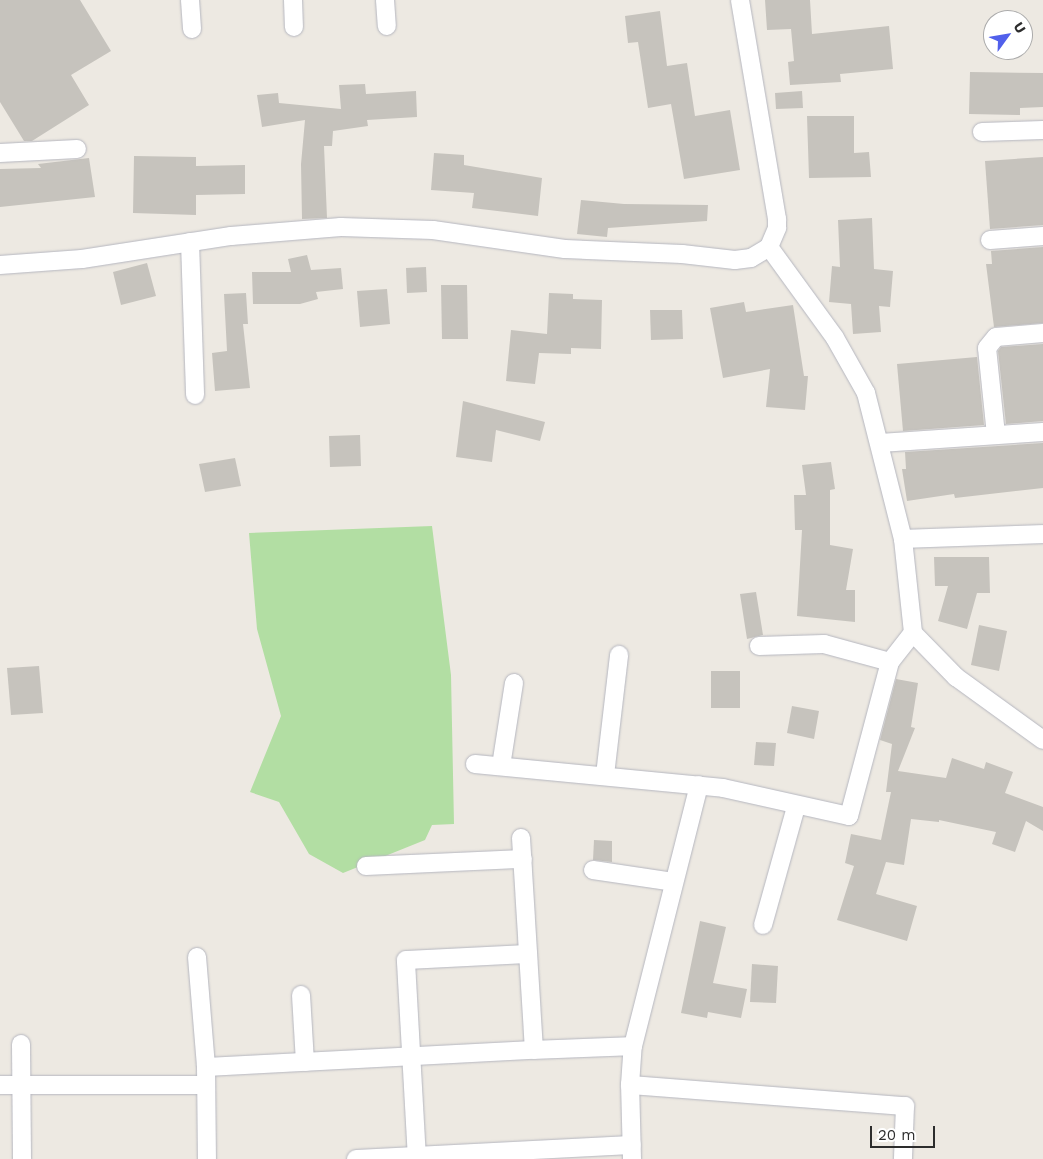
<!DOCTYPE html>
<style>
body{margin:0}
#map{position:relative;width:1043px;height:1159px;overflow:hidden;background:#ede9e2;font-family:"Work Sans",sans-serif}
div>[style]{position:absolute}
.green>*{inset:0;background:#b2dea3}
.building>*{inset:0;background:#c6c3bd}
.roads{filter:drop-shadow(0 0 1px #b5b6bf) drop-shadow(0 0 1px #b5b6bf)}
.minor>*{height:18px;margin:-9px;padding:0 9px;transform-origin:9px;border-radius:9px;background:#fff}
span{translate:-50% -50%;white-space:nowrap;text-align:center;line-height:1.15;-webkit-text-stroke:4px #fff;paint-order:stroke}
.north{position:absolute;left:983px;top:10px;width:50px;height:50px;box-sizing:border-box;background:#fff;border:1px solid #ababab;border-radius:50%;rotate:58deg;font-size:14px;font-weight:700;line-height:20px;text-align:center;color:#2d2d2d}
.north::after{content:'';display:block;margin:auto;width:18px;height:22px;background:#5160eb;clip-path:polygon(50% 0,100% 100%,50% 72%,0 100%)}
.scale{position:absolute;left:870px;top:1126px;width:65px;height:22px;box-sizing:border-box;border:2px solid #2d2d2d;border-top:0;padding-left:6px;font-size:15px;line-height:18px;white-space:nowrap;color:#2d2d2d;-webkit-text-stroke:4px #fff;paint-order:stroke}
</style>
<div id="map">
<div class="green">
<div style="clip-path:polygon(432px 526px,451px 675px,454px 824px,432px 825px,425px 840px,343px 873px,309px 854px,279px 802px,250px 792px,281px 716px,257px 629px,249px 533px)"></div>
</div>
<div class="building">
<div style="clip-path:polygon(0 0,80px 0,111px 51px,71px 75px,89px 105px,32px 141px,24px 141px,0 102px)"></div>
<div style="clip-path:polygon(765px 0,810px 0,812px 34px,889px 26px,893px 69px,840px 74px,841px 82px,790px 85px,788px 62px,794px 61px,791px 29px,767px 30px)"></div>
<div style="clip-path:polygon(660px 11px,667px 66px,687px 63px,695px 116px,730px 110px,740px 170px,684px 179px,671px 104px,648px 108px,638px 42px,628px 43px,625px 16px)"></div>
<div style="clip-path:polygon(970px 72px,1043px 73px,1043px 107px,1020px 108px,1020px 115px,969px 114px)"></div>
<div style="clip-path:polygon(365px 84px,366px 94px,416px 91px,417px 117px,367px 120px,368px 126px,333px 131px,332px 146px,324px 146px,327px 218px,302px 219px,301px 164px,305px 120px,262px 127px,257px 95px,278px 93px,279px 103px,341px 109px,339px 85px)"></div>
<div style="clip-path:polygon(802px 91px,803px 108px,776px 109px,775px 93px)"></div>
<div style="clip-path:polygon(807px 116px,854px 116px,854px 153px,869px 152px,871px 177px,809px 178px)"></div>
<div style="clip-path:polygon(434px 153px,464px 155px,464px 165px,542px 178px,538px 216px,472px 208px,474px 193px,431px 190px)"></div>
<div style="clip-path:polygon(134px 156px,196px 157px,196px 166px,245px 165px,245px 194px,196px 195px,196px 215px,133px 213px)"></div>
<div style="clip-path:polygon(1043px 157px,1043px 225px,990px 229px,985px 161px)"></div>
<div style="clip-path:polygon(89px 158px,95px 197px,0 207px,0 169px,41px 168px,38px 164px)"></div>
<div style="clip-path:polygon(581px 200px,624px 204px,708px 205px,707px 221px,608px 228px,607px 237px,577px 234px)"></div>
<div style="clip-path:polygon(872px 218px,874px 269px,893px 271px,890px 307px,879px 306px,881px 332px,853px 334px,851px 304px,829px 302px,832px 266px,840px 267px,838px 220px)"></div>
<div style="clip-path:polygon(1043px 247px,1043px 323px,994px 327px,986px 264px,992px 264px,991px 251px)"></div>
<div style="clip-path:polygon(307px 255px,311px 270px,341px 268px,343px 289px,316px 292px,318px 299px,300px 304px,253px 304px,252px 272px,291px 272px,288px 259px)"></div>
<div style="clip-path:polygon(147px 263px,156px 296px,121px 305px,113px 272px)"></div>
<div style="clip-path:polygon(426px 267px,427px 292px,407px 293px,406px 268px)"></div>
<div style="clip-path:polygon(441px 285px,467px 285px,468px 339px,442px 339px)"></div>
<div style="clip-path:polygon(387px 289px,390px 324px,360px 327px,357px 291px)"></div>
<div style="clip-path:polygon(246px 293px,248px 324px,243px 324px,250px 388px,215px 391px,212px 353px,227px 351px,224px 294px)"></div>
<div style="clip-path:polygon(549px 293px,573px 294px,573px 299px,602px 300px,601px 349px,571px 348px,571px 354px,539px 353px,535px 384px,506px 381px,511px 330px,547px 334px)"></div>
<div style="clip-path:polygon(744px 302px,746px 312px,793px 305px,804px 376px,808px 376px,805px 410px,766px 407px,770px 369px,723px 378px,710px 308px)"></div>
<div style="clip-path:polygon(650px 310px,682px 310px,683px 339px,651px 340px)"></div>
<div style="clip-path:polygon(1043px 344px,1043px 421px,1006px 424px,998px 351px,1001px 347px)"></div>
<div style="clip-path:polygon(977px 357px,984px 425px,903px 431px,897px 364px)"></div>
<div style="clip-path:polygon(463px 401px,545px 422px,540px 441px,496px 430px,492px 462px,456px 457px)"></div>
<div style="clip-path:polygon(360px 435px,361px 466px,330px 467px,329px 436px)"></div>
<div style="clip-path:polygon(1043px 443px,1043px 488px,955px 498px,954px 494px,907px 501px,902px 469px,906px 469px,905px 452px)"></div>
<div style="clip-path:polygon(235px 458px,241px 486px,205px 492px,199px 464px)"></div>
<div style="clip-path:polygon(831px 462px,835px 489px,830px 490px,830px 545px,853px 549px,846px 590px,855px 590px,855px 622px,797px 616px,802px 530px,795px 530px,794px 495px,806px 495px,802px 465px)"></div>
<div style="clip-path:polygon(934px 557px,989px 557px,990px 593px,977px 593px,967px 629px,938px 621px,948px 586px,935px 586px)"></div>
<div style="clip-path:polygon(756px 592px,763px 635px,747px 639px,740px 594px)"></div>
<div style="clip-path:polygon(979px 625px,1007px 631px,999px 671px,971px 665px)"></div>
<div style="clip-path:polygon(39px 666px,43px 713px,11px 715px,7px 668px)"></div>
<div style="clip-path:polygon(711px 671px,740px 671px,740px 708px,711px 708px)"></div>
<div style="clip-path:polygon(896px 679px,918px 683px,911px 727px,915px 728px,898px 771px,946px 778px,952px 758px,984px 769px,986px 762px,1013px 772px,1005px 793px,1043px 807px,1043px 831px,1026px 821px,1015px 852px,992px 844px,996px 832px,939px 820px,939px 822px,911px 819px,904px 865px,886px 862px,876px 894px,917px 906px,907px 941px,837px 920px,854px 866px,845px 863px,851px 834px,881px 840px,891px 792px,886px 792px,892px 744px,880px 740px)"></div>
<div style="clip-path:polygon(792px 706px,819px 711px,814px 739px,787px 733px)"></div>
<div style="clip-path:polygon(756px 742px,776px 743px,774px 766px,754px 765px)"></div>
<div style="clip-path:polygon(594px 840px,612px 841px,612px 862px,593px 860px)"></div>
<div style="clip-path:polygon(700px 921px,726px 927px,713px 983px,747px 989px,741px 1018px,708px 1012px,707px 1018px,681px 1013px)"></div>
<div style="clip-path:polygon(752px 964px,778px 966px,776px 1003px,750px 1002px)"></div>
</div>
<div class="roads">
<div class="minor">
<div style="left:190px;top:0;width:29px;rotate:86deg"></div>
<div style="left:293px;top:0;width:27px;rotate:88deg"></div>
<div style="left:385px;top:0;width:26px;rotate:86deg"></div>
<div style="left:982px;top:132px;width:61px;rotate:-1.9deg"></div>
<div style="left:0;top:153px;width:77px;rotate:-3deg"></div>
<div style="left:990px;top:240px;width:53px;rotate:-4.3deg"></div>
<div style="left:190px;top:242px;width:153px;rotate:88.1deg"></div>
<div style="left:769px;top:247px;width:112px;rotate:54deg"></div>
<div style="left:835px;top:338px;width:63px;rotate:60.6deg"></div>
<div style="left:866px;top:393px;width:151px;rotate:75.8deg"></div>
<div style="left:903px;top:539px;width:95px;rotate:83.9deg"></div>
<div style="left:913px;top:633px;width:62px;rotate:45.7deg"></div>
<div style="left:956px;top:677px;width:107px;rotate:35.9deg"></div>
<div style="left:0;top:265px;width:82px;rotate:-4.2deg"></div>
<div style="left:82px;top:259px;width:151px;rotate:-8.8deg"></div>
<div style="left:231px;top:236px;width:110px;rotate:-4.7deg"></div>
<div style="left:341px;top:227px;width:92px;rotate:1.9deg"></div>
<div style="left:433px;top:230px;width:133px;rotate:8.2deg"></div>
<div style="left:565px;top:249px;width:117px;rotate:2.4deg"></div>
<div style="left:682px;top:254px;width:53px;rotate:6.5deg"></div>
<div style="left:735px;top:260px;width:16px;rotate:-7deg"></div>
<div style="left:751px;top:258px;width:21px;rotate:-31deg"></div>
<div style="left:769px;top:247px;width:21px;rotate:-67deg"></div>
<div style="left:777px;top:228px;width:9px;rotate:-90deg"></div>
<div style="left:777px;top:219px;width:222px;rotate:-99.6deg"></div>
<div style="left:996px;top:435px;width:87px;rotate:-95.9deg"></div>
<div style="left:987px;top:348px;width:14px;rotate:-51deg"></div>
<div style="left:996px;top:337px;width:47px;rotate:-4.9deg"></div>
<div style="left:880px;top:443px;width:163px;rotate:-3.9deg"></div>
<div style="left:903px;top:539px;width:140px;rotate:-2deg"></div>
<div style="left:759px;top:646px;width:65px;rotate:-1.8deg"></div>
<div style="left:824px;top:644px;width:68px;rotate:15.3deg"></div>
<div style="left:475px;top:764px;width:249px;rotate:5.5deg"></div>
<div style="left:723px;top:788px;width:129px;rotate:12.5deg"></div>
<div style="left:849px;top:816px;width:159px;rotate:-75.1deg"></div>
<div style="left:890px;top:662px;width:37px;rotate:-52deg"></div>
<div style="left:501px;top:766px;width:84px;rotate:-81.1deg"></div>
<div style="left:605px;top:775px;width:121px;rotate:-83.3deg"></div>
<div style="left:521px;top:838px;width:212px;rotate:86.5deg"></div>
<div style="left:534px;top:1050px;width:99px;rotate:-2.3deg"></div>
<div style="left:366px;top:866px;width:157px;rotate:-2.6deg"></div>
<div style="left:593px;top:870px;width:81px;rotate:8.5deg"></div>
<div style="left:763px;top:925px;width:123px;rotate:-74.4deg"></div>
<div style="left:197px;top:957px;width:110px;rotate:85.3deg"></div>
<div style="left:206px;top:1067px;width:92px;rotate:89.4deg"></div>
<div style="left:301px;top:995px;width:67px;rotate:86.6deg"></div>
<div style="left:21px;top:1044px;width:115px;rotate:89.5deg"></div>
<div style="left:206px;top:1067px;width:328px;rotate:-3deg"></div>
<div style="left:0;top:1085px;width:206px"></div>
<div style="left:630px;top:1085px;width:276px;rotate:4.4deg"></div>
<div style="left:905px;top:1106px;width:53px;rotate:92.2deg"></div>
<div style="left:356px;top:1159px;width:276px;rotate:-2.9deg"></div>
<div style="left:417px;top:1159px;width:199px;rotate:-93.2deg"></div>
<div style="left:406px;top:960px;width:122px;rotate:-2.8deg"></div>
<div style="left:632px;top:1159px;width:74px;rotate:-91.5deg"></div>
<div style="left:630px;top:1085px;width:39px;rotate:-86deg"></div>
<div style="left:633px;top:1046px;width:269px;rotate:-75.8deg"></div>
</div>
</div>
<div class="north">U</div>
<div class="scale">20 m</div>
</div>
